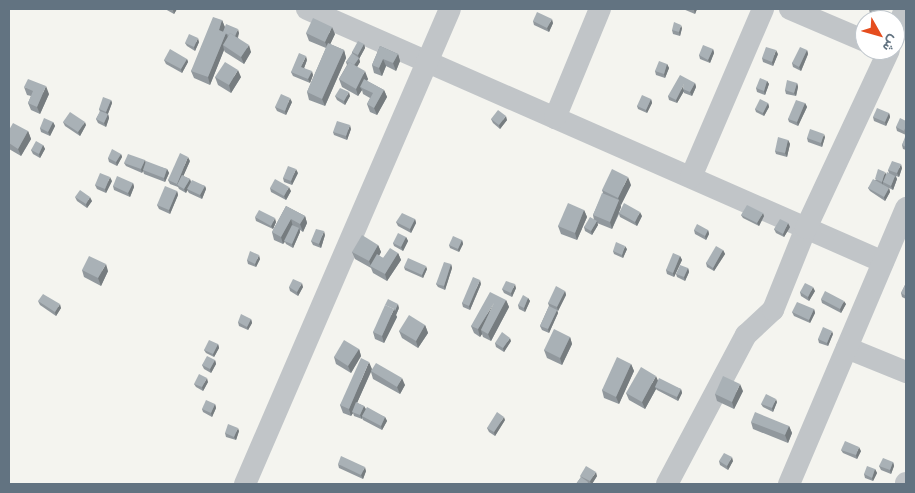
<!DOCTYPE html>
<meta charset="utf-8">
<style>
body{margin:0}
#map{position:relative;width:915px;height:493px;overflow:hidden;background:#f4f4ef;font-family:"Space Grotesk",Vazirmatn,sans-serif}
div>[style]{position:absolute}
.minor>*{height:22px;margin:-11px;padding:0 11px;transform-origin:11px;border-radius:11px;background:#c1c5c8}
.wall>*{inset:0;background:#91989d}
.shaded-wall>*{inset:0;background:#767c7f}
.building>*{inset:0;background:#a9b1b6}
span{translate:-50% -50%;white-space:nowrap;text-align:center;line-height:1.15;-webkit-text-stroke:5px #fff;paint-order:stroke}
.frame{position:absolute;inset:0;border:10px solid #627381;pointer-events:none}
.north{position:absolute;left:855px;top:10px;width:50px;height:50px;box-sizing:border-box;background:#fff;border:1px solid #c0c7cd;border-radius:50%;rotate:128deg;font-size:14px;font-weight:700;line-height:20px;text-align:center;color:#627381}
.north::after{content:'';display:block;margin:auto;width:18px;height:22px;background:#e54d1e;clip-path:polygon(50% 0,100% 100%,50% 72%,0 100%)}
</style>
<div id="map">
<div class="minor">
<div style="left:307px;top:9px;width:629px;rotate:23.71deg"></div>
<div style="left:790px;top:9px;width:82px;rotate:23.1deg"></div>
<div style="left:895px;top:35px;width:28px;rotate:-69deg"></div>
<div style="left:555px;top:118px;width:118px;rotate:-67.6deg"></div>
<div style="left:691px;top:177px;width:183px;rotate:-66.8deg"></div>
<div style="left:847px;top:348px;width:64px;rotate:22.1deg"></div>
<div style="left:245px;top:484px;width:517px;rotate:-66.66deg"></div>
<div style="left:667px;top:484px;width:169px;rotate:-62.1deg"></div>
<div style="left:746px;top:335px;width:37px;rotate:-43deg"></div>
<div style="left:773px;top:310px;width:88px;rotate:-68.1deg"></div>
<div style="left:806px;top:228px;width:196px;rotate:-65deg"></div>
<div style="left:789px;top:484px;width:300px;rotate:-67deg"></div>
<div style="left:906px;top:484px;width:1px;rotate:-90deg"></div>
</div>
<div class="wall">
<div style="clip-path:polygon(165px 9px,177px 9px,174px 14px)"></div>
<div style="clip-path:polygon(683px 9px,697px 9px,695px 14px)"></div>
<div style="clip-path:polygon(869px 9px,878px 9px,877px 15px,870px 14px)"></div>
<div style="clip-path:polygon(222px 20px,225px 27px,239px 33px,238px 38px,251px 52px,244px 64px,225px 52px,224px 50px,210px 85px,194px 78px,191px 71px)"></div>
<div style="clip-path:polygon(533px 21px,553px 23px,549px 32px,534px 25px)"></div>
<div style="clip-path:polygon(682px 28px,680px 36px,673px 34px,672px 30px)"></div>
<div style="clip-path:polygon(306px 33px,335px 34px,330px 44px,344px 50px,346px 58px,325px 106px,309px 100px,307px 92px,326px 48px,309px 41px)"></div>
<div style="clip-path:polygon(199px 42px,195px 51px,187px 46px,185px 43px)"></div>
<div style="clip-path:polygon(364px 44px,365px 48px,359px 59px,360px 62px,357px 67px,368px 79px,367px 81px,384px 90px,387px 97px,377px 115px,370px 112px,367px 104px,370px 98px,363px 94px,362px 90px,358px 96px,342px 87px,339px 79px,347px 65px,346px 62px,352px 54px,352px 52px)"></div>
<div style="clip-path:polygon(380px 46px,398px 54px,400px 61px,396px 71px,386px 66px,382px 76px,374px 73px,372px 65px)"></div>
<div style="clip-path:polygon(713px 49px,714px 53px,710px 63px,700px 59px,699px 55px)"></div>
<div style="clip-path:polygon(807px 50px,808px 54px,801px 71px,793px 67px,792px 63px)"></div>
<div style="clip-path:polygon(778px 54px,773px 66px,763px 62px,762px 58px)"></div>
<div style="clip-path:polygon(187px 59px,188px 62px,182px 73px,166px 64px,164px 60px)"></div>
<div style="clip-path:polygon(307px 60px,304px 68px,313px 75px,310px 83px,293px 76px,291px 72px)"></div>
<div style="clip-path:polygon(667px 64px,669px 68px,665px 78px,656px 75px,655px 71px)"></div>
<div style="clip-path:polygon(215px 77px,241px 77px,231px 93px,218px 85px)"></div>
<div style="clip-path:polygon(767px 81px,769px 84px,765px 95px,757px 92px,756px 88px)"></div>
<div style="clip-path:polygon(695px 83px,696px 87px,692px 96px,684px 93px,684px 91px,677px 103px,669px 100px,668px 96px)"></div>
<div style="clip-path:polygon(797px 83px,798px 87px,796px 96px,786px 94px,785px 90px)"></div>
<div style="clip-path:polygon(24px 87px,49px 94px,40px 114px,31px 110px,28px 103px,31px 96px,27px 95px)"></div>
<div style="clip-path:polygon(335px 96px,350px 96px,345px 105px,337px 100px)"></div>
<div style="clip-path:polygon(651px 99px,652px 103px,647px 113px,638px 109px,637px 106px)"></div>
<div style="clip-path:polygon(111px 100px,112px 103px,108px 114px,109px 118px,106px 127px,98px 123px,96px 119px,100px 112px,99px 109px)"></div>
<div style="clip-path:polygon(292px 102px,286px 115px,277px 111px,275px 107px)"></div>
<div style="clip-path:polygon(768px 103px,769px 107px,764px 116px,756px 112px,755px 109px)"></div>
<div style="clip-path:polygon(805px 103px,807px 107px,798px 126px,789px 122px,788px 119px)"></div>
<div style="clip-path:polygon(889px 113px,890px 117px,886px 126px,874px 121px,873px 117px)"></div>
<div style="clip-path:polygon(491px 119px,507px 120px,500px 129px,493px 123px)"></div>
<div style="clip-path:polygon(906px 121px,906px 135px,897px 131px,896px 127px)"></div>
<div style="clip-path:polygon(53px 122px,55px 126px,50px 136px,41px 132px,40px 128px)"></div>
<div style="clip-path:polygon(63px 122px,86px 125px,80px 136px,65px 126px)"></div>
<div style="clip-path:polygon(351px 129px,347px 140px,334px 135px,333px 132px)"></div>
<div style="clip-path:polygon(9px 130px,28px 131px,31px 139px,21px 156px,9px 149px)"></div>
<div style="clip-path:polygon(825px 137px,822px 147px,808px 142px,807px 138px)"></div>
<div style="clip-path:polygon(906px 137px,906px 150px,903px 149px,902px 145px)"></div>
<div style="clip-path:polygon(788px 140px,790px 144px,787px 157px,776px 154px,775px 151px)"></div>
<div style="clip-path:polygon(43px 145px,45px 149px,40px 158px,33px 154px,31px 150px)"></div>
<div style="clip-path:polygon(121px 154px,122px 157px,117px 166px,109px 162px,108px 158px)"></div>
<div style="clip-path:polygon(145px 160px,146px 163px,167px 169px,169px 173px,165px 182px,144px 174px,143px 171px,142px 173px,126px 166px,124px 163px)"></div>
<div style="clip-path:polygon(190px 161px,183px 176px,190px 179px,191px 182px,205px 186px,206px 189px,202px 199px,189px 193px,187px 190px,186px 193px,179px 189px,178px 187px,170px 184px,168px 180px)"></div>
<div style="clip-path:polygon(902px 168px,899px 177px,896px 176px,897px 179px,893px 190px,889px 188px,890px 192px,885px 201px,870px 191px,868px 188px,875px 180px,889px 173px,888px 170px)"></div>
<div style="clip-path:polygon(298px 173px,292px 185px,284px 182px,283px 178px)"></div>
<div style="clip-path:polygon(112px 181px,106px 193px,97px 189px,95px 185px)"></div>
<div style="clip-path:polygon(133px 183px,134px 187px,130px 197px,114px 190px,113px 186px)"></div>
<div style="clip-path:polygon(631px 185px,621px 205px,621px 207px,619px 212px,642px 216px,637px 226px,620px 217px,619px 214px,612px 229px,597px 223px,598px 225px,592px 235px,585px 231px,584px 227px,594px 220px,593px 215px,603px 193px,602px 190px)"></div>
<div style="clip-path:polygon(270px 188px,291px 191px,286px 200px,271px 192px)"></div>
<div style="clip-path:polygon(177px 191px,178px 195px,170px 214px,159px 209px,157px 205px)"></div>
<div style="clip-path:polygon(75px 197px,92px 201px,87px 208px,77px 201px)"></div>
<div style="clip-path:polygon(286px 206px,305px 216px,307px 223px,303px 232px,300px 230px,300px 232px,293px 248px,286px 244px,285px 242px,283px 244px,274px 240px,272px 232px)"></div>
<div style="clip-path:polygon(584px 210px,587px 217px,577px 240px,561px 234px,558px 226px)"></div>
<div style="clip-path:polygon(741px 215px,764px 216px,759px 226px,743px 218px)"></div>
<div style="clip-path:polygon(255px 217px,276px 222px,273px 229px,256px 221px)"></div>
<div style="clip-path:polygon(415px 219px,416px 223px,411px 233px,398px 226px,396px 222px)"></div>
<div style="clip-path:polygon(790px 227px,784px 237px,776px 233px,774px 229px)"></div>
<div style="clip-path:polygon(694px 230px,708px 230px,709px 234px,706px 240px,695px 234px)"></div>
<div style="clip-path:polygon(325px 235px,321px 248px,313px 245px,311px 241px)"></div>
<div style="clip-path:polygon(406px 237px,408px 241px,403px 251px,394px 246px,393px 243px)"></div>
<div style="clip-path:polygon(462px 240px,463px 244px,459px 252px,450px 248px,449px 245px)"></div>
<div style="clip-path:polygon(378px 245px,381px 252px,379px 256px,383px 258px,398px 253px,401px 260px,387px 281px,373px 273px,371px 268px,355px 259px,352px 252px)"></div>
<div style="clip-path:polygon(627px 249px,623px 258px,614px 254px,613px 251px)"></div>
<div style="clip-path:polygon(723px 250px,725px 254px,714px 271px,707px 267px,706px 263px)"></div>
<div style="clip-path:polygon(680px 256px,682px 260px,674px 277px,667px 274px,666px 270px)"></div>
<div style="clip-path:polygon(260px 259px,256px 267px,248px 264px,247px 260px)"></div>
<div style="clip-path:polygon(451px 264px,452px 268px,445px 290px,438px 287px,436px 284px)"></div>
<div style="clip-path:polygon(404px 267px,427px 269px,423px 278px,405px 270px)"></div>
<div style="clip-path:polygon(688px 268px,689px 272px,685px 281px,677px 277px,676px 274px)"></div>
<div style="clip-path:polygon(82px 270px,108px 271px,101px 286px,84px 277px)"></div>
<div style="clip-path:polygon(906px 283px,906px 299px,902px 297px,901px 293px)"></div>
<div style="clip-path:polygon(481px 284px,470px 310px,463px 307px,462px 303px)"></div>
<div style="clip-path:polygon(289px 287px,303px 287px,298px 296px,290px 291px)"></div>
<div style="clip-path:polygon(516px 288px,512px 297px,504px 293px,502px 289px)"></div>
<div style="clip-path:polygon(565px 291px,566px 295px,558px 311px,557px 310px,558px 313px,549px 333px,542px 330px,540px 326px,549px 306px,548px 303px)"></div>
<div style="clip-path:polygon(815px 291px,809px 301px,801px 296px,800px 292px)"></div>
<div style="clip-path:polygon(528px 298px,530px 301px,525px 312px,519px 309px,518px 305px)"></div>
<div style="clip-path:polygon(821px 299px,846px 304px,841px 313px,822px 303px)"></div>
<div style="clip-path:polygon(506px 300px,509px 307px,491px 341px,483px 337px,482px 334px,480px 337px,474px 333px,471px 326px)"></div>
<div style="clip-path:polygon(38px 301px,61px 308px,56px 316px,40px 305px)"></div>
<div style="clip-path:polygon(399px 308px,396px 315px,397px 317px,384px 343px,375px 339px,373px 332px)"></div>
<div style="clip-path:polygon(814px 309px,815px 313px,810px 323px,794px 316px,792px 312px)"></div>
<div style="clip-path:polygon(251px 319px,252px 323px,248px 330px,239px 326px,238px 322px)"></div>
<div style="clip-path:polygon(425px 325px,428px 333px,418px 348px,402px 338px,399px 331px)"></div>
<div style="clip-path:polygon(833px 334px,828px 346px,819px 343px,818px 339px)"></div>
<div style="clip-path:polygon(570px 337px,572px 344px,562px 365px,547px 358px,544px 350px)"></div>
<div style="clip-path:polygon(511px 341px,504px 352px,496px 347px,495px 343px)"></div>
<div style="clip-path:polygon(218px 344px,219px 348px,214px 357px,206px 353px,204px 350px)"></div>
<div style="clip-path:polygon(359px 349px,361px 356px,351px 373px,336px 364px,334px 357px)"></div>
<div style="clip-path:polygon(215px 360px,216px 364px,211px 373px,204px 369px,202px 365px)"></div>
<div style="clip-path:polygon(631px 364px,634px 371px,619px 404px,604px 398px,602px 390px)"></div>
<div style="clip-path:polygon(372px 369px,405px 385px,400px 394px,373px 379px,371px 372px,357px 403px,364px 406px,366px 409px,385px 417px,387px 421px,382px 430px,363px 420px,362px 418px,362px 419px,354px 416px,353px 413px,351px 416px,343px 413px,340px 405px)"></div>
<div style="clip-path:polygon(658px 381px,681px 389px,682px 393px,678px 401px,657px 390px,656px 389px,645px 409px,629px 400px,626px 393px)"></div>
<div style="clip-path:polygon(208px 382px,203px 391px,196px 387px,194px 384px)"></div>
<div style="clip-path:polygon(743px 391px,734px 409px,717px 401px,715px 394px)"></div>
<div style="clip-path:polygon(777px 402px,773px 412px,763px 407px,761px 404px)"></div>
<div style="clip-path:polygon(215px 404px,216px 408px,212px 417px,203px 412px,202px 409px)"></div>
<div style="clip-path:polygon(505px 420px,495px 436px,489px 432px,487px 428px)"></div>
<div style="clip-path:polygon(751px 422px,789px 426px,792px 433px,788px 443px,753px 429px)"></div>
<div style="clip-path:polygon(239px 431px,236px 440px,226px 437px,225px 433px)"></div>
<div style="clip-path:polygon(841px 450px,861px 451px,857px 459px,843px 453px)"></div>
<div style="clip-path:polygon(719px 461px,733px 461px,728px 470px,720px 465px)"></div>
<div style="clip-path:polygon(893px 462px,894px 466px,891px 474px,881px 470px,879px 466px)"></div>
<div style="clip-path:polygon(338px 464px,366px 471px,363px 479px,339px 468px)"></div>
<div style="clip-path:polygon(875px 469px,877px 473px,873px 481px,865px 478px,864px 474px)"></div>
<div style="clip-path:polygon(580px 476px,597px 476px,592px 484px,576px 484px,581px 477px)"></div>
</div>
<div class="shaded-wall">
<div style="clip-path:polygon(174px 9px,177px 9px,174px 14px,173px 10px)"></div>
<div style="clip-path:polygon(694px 9px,697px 9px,695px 14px,694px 10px)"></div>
<div style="clip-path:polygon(552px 19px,553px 23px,549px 32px,547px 28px)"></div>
<div style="clip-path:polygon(222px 20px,225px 28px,221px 37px,219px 30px)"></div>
<div style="clip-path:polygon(681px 25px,682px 28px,680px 36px,679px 32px)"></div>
<div style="clip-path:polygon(332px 27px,335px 34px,328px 49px,325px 42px)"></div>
<div style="clip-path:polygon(238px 29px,239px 33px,236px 41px,235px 37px)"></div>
<div style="clip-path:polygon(226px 33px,229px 40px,223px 45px,224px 50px,210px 85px,208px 77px)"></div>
<div style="clip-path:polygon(198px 38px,199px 42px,195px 51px,194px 47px)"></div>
<div style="clip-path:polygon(364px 44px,365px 48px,359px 59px,358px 55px)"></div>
<div style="clip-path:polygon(249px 45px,251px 52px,244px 64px,241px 57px)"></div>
<div style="clip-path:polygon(713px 49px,714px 53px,710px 63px,708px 60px)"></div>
<div style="clip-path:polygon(344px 50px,346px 58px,325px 106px,322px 99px)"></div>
<div style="clip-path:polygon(776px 50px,778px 54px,773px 66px,772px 62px)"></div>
<div style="clip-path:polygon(807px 50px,808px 54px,801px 71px,799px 67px)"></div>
<div style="clip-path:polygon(398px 54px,400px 61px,396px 71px,393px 63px)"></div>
<div style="clip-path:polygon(306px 56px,307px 60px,303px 71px,301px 67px)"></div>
<div style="clip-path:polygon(359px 58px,360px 62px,355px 70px,353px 67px)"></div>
<div style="clip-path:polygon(187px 59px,188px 62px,182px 73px,181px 69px)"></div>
<div style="clip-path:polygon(383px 59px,386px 66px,382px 76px,379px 68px)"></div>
<div style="clip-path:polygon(667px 64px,669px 68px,665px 78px,664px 74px)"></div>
<div style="clip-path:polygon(238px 70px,241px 77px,231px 93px,229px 85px)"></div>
<div style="clip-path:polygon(312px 71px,313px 75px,310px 83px,308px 79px)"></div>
<div style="clip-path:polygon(365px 71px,368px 79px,363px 88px,360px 87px,362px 90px,358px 96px,356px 89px)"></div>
<div style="clip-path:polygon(767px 81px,769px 84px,765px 95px,764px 91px)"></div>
<div style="clip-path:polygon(695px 83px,696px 87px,692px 96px,690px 92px)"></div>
<div style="clip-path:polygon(797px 83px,798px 87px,796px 96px,794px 93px)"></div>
<div style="clip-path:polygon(684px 84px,683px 89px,684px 91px,677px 103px,676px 100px)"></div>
<div style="clip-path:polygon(46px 86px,49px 94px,40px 114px,37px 107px)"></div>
<div style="clip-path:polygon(384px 90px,387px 97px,377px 115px,374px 108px)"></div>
<div style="clip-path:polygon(349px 92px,350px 96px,345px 105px,344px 101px)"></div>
<div style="clip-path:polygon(290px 98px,292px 102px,286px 115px,285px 111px)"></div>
<div style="clip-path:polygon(651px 99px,652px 103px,647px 113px,646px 110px)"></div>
<div style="clip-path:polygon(111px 100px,112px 103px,107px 116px,106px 112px)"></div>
<div style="clip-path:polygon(768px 103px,769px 107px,764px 116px,763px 113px)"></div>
<div style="clip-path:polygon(805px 103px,807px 107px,798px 126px,797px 122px)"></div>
<div style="clip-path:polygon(889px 113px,890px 117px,886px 126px,885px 122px)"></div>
<div style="clip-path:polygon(108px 114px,109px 118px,106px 127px,104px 123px)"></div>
<div style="clip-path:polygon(506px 116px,507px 120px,500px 129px,499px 125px)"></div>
<div style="clip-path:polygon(53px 122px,55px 126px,50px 136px,48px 132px)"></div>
<div style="clip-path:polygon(85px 122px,86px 125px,80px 136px,78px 132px)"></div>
<div style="clip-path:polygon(350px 125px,351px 129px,347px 140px,346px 136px)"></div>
<div style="clip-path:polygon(28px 131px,31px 139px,21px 156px,18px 149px)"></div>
<div style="clip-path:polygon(824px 134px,825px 137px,822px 147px,821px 143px)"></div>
<div style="clip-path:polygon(788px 140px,790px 144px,787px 157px,785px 153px)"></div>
<div style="clip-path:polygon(43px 145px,45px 149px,40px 158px,39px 154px)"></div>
<div style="clip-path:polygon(121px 154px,122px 157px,117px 166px,116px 162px)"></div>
<div style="clip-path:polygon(188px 157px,190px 161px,179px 186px,177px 185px,178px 187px,177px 184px)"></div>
<div style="clip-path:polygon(145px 160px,146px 164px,142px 173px,141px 169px)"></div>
<div style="clip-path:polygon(901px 164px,902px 168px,899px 177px,897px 173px)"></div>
<div style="clip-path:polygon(167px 169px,169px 173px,165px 182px,164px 178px)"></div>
<div style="clip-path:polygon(296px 169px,298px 173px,292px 185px,291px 181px)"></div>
<div style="clip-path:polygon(885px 172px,887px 176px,883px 182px,883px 186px,882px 182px)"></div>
<div style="clip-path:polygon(895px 176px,897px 179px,893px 190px,891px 186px)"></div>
<div style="clip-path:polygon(110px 177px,112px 181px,106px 193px,105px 189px)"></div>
<div style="clip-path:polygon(628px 177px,631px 185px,621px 205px,618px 198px)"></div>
<div style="clip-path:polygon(190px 179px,191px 183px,186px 193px,184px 189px)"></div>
<div style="clip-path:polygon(133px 183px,134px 187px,130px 197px,128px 193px)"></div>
<div style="clip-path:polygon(205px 186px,206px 189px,202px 199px,200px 195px)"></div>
<div style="clip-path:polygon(289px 187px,291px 191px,286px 200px,284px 196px)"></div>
<div style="clip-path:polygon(889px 188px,890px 192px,885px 201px,884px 197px)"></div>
<div style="clip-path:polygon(177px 191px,178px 195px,170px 214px,169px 210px)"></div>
<div style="clip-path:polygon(90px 197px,92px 201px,87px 208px,86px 204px)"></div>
<div style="clip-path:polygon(619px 200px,621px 207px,612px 229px,610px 222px)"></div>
<div style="clip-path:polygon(584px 210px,587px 217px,577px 240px,575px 233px)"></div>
<div style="clip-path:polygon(640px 212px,642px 216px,637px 226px,635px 222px)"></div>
<div style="clip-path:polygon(763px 213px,764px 216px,759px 226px,757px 223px)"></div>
<div style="clip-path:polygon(305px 216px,307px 223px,303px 232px,300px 224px)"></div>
<div style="clip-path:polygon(275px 218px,276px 222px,273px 229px,271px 226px)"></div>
<div style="clip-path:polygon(291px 219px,293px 227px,283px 244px,281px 237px)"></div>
<div style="clip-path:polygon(415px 219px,416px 223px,411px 233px,410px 229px)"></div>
<div style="clip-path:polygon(597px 221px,598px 225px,592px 235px,591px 231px)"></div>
<div style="clip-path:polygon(788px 223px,790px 227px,784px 237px,783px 234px)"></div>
<div style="clip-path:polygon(299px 228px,300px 232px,293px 248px,292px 244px)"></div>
<div style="clip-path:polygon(708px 230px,709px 234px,706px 240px,705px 236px)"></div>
<div style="clip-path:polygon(324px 231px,325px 235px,321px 248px,319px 244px)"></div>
<div style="clip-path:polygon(406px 237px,408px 241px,403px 251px,401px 247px)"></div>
<div style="clip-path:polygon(462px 240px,463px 244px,459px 252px,458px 249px)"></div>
<div style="clip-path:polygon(378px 245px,381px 252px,373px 267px,371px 266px,369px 261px)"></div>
<div style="clip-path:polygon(625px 246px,627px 249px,623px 258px,622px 255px)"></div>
<div style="clip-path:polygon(723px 250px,725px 254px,714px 271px,713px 268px)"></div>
<div style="clip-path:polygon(398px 253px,401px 260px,387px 281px,385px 274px)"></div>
<div style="clip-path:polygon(259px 255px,260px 259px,256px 267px,255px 264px)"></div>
<div style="clip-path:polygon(680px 256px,682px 260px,674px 277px,673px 273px)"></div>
<div style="clip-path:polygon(106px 264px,108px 271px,101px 286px,98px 278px)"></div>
<div style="clip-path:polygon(451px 264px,452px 268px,445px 290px,444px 286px)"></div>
<div style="clip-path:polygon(426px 266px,427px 269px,423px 278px,422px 275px)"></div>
<div style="clip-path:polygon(688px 268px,689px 272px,685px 281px,684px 277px)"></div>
<div style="clip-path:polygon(480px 280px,481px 284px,470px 310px,469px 306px)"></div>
<div style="clip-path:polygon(302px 283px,303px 287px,298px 296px,297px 292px)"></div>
<div style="clip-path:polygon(515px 284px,516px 288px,512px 297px,511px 293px)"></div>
<div style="clip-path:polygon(813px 287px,815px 291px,809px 301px,808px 297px)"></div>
<div style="clip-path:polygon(565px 291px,566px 295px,558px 311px,557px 307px)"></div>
<div style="clip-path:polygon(528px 298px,530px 301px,525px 312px,524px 308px)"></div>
<div style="clip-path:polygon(506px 300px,509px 307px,491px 341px,488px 334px)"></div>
<div style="clip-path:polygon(844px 301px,846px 304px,841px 313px,840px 309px)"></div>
<div style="clip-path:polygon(494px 303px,481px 330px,482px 334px,480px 337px,478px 329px)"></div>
<div style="clip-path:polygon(60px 304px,61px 308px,56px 316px,55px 312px)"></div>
<div style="clip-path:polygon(398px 304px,399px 308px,396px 315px,397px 317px,384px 343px,382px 336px,394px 309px)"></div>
<div style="clip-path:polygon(814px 309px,815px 313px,810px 323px,809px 320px)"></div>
<div style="clip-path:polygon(557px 310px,558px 313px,549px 333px,548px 329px)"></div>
<div style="clip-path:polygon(251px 319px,252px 323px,248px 330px,247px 327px)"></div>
<div style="clip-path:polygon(425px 325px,428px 333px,418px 348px,416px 341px)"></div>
<div style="clip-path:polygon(832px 331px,833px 334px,828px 346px,827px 343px)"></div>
<div style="clip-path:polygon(570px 337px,572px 344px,562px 365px,560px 358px)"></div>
<div style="clip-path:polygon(510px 338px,511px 341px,504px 352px,503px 348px)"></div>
<div style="clip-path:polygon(218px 344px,219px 348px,214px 357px,213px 354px)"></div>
<div style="clip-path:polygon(359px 349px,361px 356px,351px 373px,348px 366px)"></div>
<div style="clip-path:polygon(215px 360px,216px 364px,211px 373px,210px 369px)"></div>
<div style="clip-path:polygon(369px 362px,372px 369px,353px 412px,352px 412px,353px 413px,351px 416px,349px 409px)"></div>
<div style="clip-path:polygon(631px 364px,634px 371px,619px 404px,616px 397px)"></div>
<div style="clip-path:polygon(656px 376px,659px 383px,655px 387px,656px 389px,645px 409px,642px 402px)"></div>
<div style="clip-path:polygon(207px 378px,208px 382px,203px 391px,202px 387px)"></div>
<div style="clip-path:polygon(402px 378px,405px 385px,400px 394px,397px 387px)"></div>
<div style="clip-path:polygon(740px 384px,743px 391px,734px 409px,732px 402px)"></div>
<div style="clip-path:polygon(681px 389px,682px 393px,678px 401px,677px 397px)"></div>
<div style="clip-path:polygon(776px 399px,777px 402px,773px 412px,772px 408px)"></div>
<div style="clip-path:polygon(215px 404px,216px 408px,212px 417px,211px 413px)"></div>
<div style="clip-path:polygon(364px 406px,366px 410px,362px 416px,362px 419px,360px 415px)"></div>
<div style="clip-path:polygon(385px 417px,387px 421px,382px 430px,381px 426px)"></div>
<div style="clip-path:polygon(504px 417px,505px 420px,495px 436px,494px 432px)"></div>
<div style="clip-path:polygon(789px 426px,792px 433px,788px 443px,785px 435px)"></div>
<div style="clip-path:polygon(238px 428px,239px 431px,236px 440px,234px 437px)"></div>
<div style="clip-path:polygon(859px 447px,861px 451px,857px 459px,856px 455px)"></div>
<div style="clip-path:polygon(732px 457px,733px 461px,728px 470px,727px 466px)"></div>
<div style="clip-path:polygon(893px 462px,894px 466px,891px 474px,890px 470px)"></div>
<div style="clip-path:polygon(365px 467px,366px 471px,363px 479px,361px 475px)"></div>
<div style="clip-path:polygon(875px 469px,877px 473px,873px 481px,872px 478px)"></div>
<div style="clip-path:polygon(596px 472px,597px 476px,592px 484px,591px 484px,590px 481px)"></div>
</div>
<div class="building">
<div style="clip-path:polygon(869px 9px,877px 9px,876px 11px,869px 10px)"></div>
<div style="clip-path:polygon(537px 12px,552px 19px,547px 28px,533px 21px)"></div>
<div style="clip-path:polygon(213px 17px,222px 20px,219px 30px,226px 33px,208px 77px,191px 71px)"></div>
<div style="clip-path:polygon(313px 18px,332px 27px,325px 42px,306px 33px)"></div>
<div style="clip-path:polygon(674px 22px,681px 25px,679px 32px,672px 30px)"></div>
<div style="clip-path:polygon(226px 24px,238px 29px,235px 36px,230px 33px,229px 35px,223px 32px)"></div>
<div style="clip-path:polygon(230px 33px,249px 45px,241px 57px,223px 45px)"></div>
<div style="clip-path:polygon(189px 34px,198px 38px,194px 47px,185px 43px)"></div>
<div style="clip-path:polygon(358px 41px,364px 44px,358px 55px,352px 52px)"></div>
<div style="clip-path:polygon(328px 43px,344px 50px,322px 99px,307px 92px)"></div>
<div style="clip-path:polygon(703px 45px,713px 49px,708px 60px,699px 55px)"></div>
<div style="clip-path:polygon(380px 46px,398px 54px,393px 63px,383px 59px,379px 68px,372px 65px)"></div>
<div style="clip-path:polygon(766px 47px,776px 50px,772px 62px,762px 58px)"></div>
<div style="clip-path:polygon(800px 47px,807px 50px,799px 67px,792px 63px)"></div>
<div style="clip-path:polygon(170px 49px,187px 59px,181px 69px,164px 60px)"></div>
<div style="clip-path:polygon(299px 53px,306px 56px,301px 67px,312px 71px,308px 79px,291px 72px)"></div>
<div style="clip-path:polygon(352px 53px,359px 58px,354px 65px,349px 62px,348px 63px,346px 62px)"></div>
<div style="clip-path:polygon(659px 61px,667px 64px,664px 74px,655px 71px)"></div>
<div style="clip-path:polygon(225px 62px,238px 70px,229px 85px,215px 77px)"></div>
<div style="clip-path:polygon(349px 62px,365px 71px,356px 89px,339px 79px)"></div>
<div style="clip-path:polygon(680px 75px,695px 83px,690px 92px,683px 89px,684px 84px,676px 100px,668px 96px)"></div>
<div style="clip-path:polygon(760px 78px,767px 81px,764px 91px,756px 88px)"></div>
<div style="clip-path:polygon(28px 79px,46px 86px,37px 107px,28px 103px,33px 91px,24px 87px)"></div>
<div style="clip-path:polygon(364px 79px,384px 90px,374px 108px,367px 104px,373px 93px,360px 87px)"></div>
<div style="clip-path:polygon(787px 80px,797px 83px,794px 93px,785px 90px)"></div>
<div style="clip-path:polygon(340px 88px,349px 92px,344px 101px,335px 96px)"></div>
<div style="clip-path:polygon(281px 94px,290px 98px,285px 111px,275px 107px)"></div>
<div style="clip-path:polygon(642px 95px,651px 99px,646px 110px,637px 106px)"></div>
<div style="clip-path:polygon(103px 97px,111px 100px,106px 112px,99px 109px)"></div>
<div style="clip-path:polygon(760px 99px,768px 103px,763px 113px,755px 109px)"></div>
<div style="clip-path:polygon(796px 100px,805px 103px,797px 122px,788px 119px)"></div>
<div style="clip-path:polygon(877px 108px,889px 113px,885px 122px,873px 117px)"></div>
<div style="clip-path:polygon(498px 110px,506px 116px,499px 125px,491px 119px)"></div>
<div style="clip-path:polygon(100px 111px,108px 114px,104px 123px,96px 119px)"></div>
<div style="clip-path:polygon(70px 112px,85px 122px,78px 132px,63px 122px)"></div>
<div style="clip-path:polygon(44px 118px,53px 122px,48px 132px,40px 128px)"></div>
<div style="clip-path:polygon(900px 118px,906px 121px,906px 126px,904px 131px,896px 127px)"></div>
<div style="clip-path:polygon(337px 121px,350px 125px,346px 136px,333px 132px)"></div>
<div style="clip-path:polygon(13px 123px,28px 131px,18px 149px,9px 143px,9px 130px)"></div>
<div style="clip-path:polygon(810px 129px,824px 134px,821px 143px,807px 138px)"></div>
<div style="clip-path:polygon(778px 137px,788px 140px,785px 153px,775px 151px)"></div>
<div style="clip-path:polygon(905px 137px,906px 137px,906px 147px,902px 145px)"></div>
<div style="clip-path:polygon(36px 141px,43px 145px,39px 154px,31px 150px)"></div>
<div style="clip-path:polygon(112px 149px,121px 154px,116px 162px,108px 158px)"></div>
<div style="clip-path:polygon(180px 153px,188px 157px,177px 184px,168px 180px)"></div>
<div style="clip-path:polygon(128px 154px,145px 160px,141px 169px,124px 163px)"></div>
<div style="clip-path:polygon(146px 161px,167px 169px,164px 178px,143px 170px)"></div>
<div style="clip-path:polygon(892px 161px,901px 164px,897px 173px,888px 170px)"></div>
<div style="clip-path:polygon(288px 166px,296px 169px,291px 181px,283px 178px)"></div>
<div style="clip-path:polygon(612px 169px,628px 177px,618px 198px,602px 190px)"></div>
<div style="clip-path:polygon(878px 169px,885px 172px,882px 182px,875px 179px)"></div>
<div style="clip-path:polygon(887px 172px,895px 176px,891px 186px,883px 182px)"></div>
<div style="clip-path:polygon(100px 173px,110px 177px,105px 189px,95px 185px)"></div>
<div style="clip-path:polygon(182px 175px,190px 179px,184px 189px,177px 185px)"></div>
<div style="clip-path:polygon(117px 176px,133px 183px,128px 193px,113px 186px)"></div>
<div style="clip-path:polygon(275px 179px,289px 187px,284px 196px,270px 188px)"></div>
<div style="clip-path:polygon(873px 179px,889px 188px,884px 197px,868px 188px)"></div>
<div style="clip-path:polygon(192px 180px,205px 186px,200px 195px,187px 189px)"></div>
<div style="clip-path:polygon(165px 186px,177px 191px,169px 210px,157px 205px)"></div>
<div style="clip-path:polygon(80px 190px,90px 197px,86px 204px,75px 197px)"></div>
<div style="clip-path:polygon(602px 193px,619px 200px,610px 222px,593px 215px)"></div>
<div style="clip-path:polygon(568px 203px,584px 210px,575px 233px,558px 226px)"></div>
<div style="clip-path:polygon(624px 203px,640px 212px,635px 222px,619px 213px)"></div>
<div style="clip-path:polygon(747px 205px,763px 213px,757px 223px,741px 215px)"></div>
<div style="clip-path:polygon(286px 206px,305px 216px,300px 224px,291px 219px,281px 237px,272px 232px)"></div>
<div style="clip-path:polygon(259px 210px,275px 218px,271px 226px,255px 217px)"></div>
<div style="clip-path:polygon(402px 213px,415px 219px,410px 229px,396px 222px)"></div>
<div style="clip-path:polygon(590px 217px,597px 221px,591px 231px,584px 227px)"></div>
<div style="clip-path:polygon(780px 219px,788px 223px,783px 234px,774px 229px)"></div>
<div style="clip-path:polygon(697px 224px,708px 230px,705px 236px,694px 230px)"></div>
<div style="clip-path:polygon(292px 225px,299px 228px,292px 244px,284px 241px)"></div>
<div style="clip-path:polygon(316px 229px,324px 231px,319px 244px,311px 241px)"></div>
<div style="clip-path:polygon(398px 233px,406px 237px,401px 247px,393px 243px)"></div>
<div style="clip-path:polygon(362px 235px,378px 245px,369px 261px,352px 252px)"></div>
<div style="clip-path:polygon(453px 236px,462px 240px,458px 249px,449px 245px)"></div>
<div style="clip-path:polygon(616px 242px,625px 246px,622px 255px,613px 251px)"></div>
<div style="clip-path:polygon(716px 246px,723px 250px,713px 268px,706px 263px)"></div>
<div style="clip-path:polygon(390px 248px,398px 253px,385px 274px,370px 266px,377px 254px,383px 258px)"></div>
<div style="clip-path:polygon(250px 251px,259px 255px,255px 264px,247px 260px)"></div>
<div style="clip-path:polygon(673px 253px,680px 256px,673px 273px,666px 270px)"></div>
<div style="clip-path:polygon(89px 256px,106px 264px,98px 278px,82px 270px)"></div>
<div style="clip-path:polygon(408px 258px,426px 266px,422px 275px,404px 267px)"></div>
<div style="clip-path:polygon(444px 262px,451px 264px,444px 286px,436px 284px)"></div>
<div style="clip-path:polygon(680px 265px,688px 268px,684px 277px,676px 274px)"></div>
<div style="clip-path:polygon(473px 277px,480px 280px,469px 306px,462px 303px)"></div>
<div style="clip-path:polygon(293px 279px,302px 283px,297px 292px,289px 287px)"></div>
<div style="clip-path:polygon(506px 281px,515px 284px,511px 293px,502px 289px)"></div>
<div style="clip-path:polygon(805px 283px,813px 287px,808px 297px,800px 292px)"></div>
<div style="clip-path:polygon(906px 283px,906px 296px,901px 293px)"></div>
<div style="clip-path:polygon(556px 286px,565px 291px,557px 307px,548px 303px)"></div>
<div style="clip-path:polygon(825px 291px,844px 301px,840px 309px,821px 299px)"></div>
<div style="clip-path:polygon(490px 292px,506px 300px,488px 334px,481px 330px,494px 303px,478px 329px,471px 326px)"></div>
<div style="clip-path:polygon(43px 294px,60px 304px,55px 312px,38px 301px)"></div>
<div style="clip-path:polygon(523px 295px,528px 298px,524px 308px,518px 305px)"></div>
<div style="clip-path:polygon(388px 299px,398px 304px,395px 311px,394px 309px,385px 305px,384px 307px)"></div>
<div style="clip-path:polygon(797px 302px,814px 309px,809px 320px,792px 312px)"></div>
<div style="clip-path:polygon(385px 305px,394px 309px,382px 336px,373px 332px)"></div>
<div style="clip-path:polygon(549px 306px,557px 310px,548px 329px,540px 326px)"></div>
<div style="clip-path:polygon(241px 314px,251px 319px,247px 327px,238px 322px)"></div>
<div style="clip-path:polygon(409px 315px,425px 325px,416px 341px,399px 331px)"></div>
<div style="clip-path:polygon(823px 327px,832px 331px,827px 343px,818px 339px)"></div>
<div style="clip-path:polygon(554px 329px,570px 337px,560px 358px,544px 350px)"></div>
<div style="clip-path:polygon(502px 332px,510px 338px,503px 348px,495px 343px)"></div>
<div style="clip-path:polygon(209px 340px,218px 344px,213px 354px,204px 350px)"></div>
<div style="clip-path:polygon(344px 340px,359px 349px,348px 366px,334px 357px)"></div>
<div style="clip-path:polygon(207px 356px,215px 360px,210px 369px,202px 365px)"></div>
<div style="clip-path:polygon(617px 357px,631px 364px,616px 397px,602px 390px)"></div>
<div style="clip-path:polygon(361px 358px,369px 362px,349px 409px,340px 405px)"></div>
<div style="clip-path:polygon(376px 363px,402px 378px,397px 387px,371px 371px)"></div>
<div style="clip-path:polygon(641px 367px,656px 376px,642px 402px,626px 393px)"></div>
<div style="clip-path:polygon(199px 374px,207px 378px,202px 387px,194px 384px)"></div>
<div style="clip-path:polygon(723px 376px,740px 384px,732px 402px,715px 394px)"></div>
<div style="clip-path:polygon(659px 378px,681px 389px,677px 397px,655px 387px)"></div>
<div style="clip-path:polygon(766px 394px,776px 399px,772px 408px,761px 404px)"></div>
<div style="clip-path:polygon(206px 400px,215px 404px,211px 413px,202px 409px)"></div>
<div style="clip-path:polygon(356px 402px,364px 406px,360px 415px,352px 412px)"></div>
<div style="clip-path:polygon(367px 407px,385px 417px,381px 426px,362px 416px)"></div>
<div style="clip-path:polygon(497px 412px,504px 417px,494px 432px,487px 428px)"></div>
<div style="clip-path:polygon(755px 412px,789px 426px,785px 435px,751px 422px)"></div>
<div style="clip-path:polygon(228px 424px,238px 428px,234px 437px,225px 433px)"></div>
<div style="clip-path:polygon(845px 441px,859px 447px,856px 455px,841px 450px)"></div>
<div style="clip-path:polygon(724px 453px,732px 457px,727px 466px,719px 461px)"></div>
<div style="clip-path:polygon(341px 456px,365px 467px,361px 475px,338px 464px)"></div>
<div style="clip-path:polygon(883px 458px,893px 462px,890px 470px,879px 466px)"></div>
<div style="clip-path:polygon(586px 466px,596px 472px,590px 481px,580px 476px)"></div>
<div style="clip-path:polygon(867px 466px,875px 469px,872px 478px,864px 474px)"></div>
<div style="clip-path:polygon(581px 477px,588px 482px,587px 484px,576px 484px)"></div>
</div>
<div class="frame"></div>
<div class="north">ش</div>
</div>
